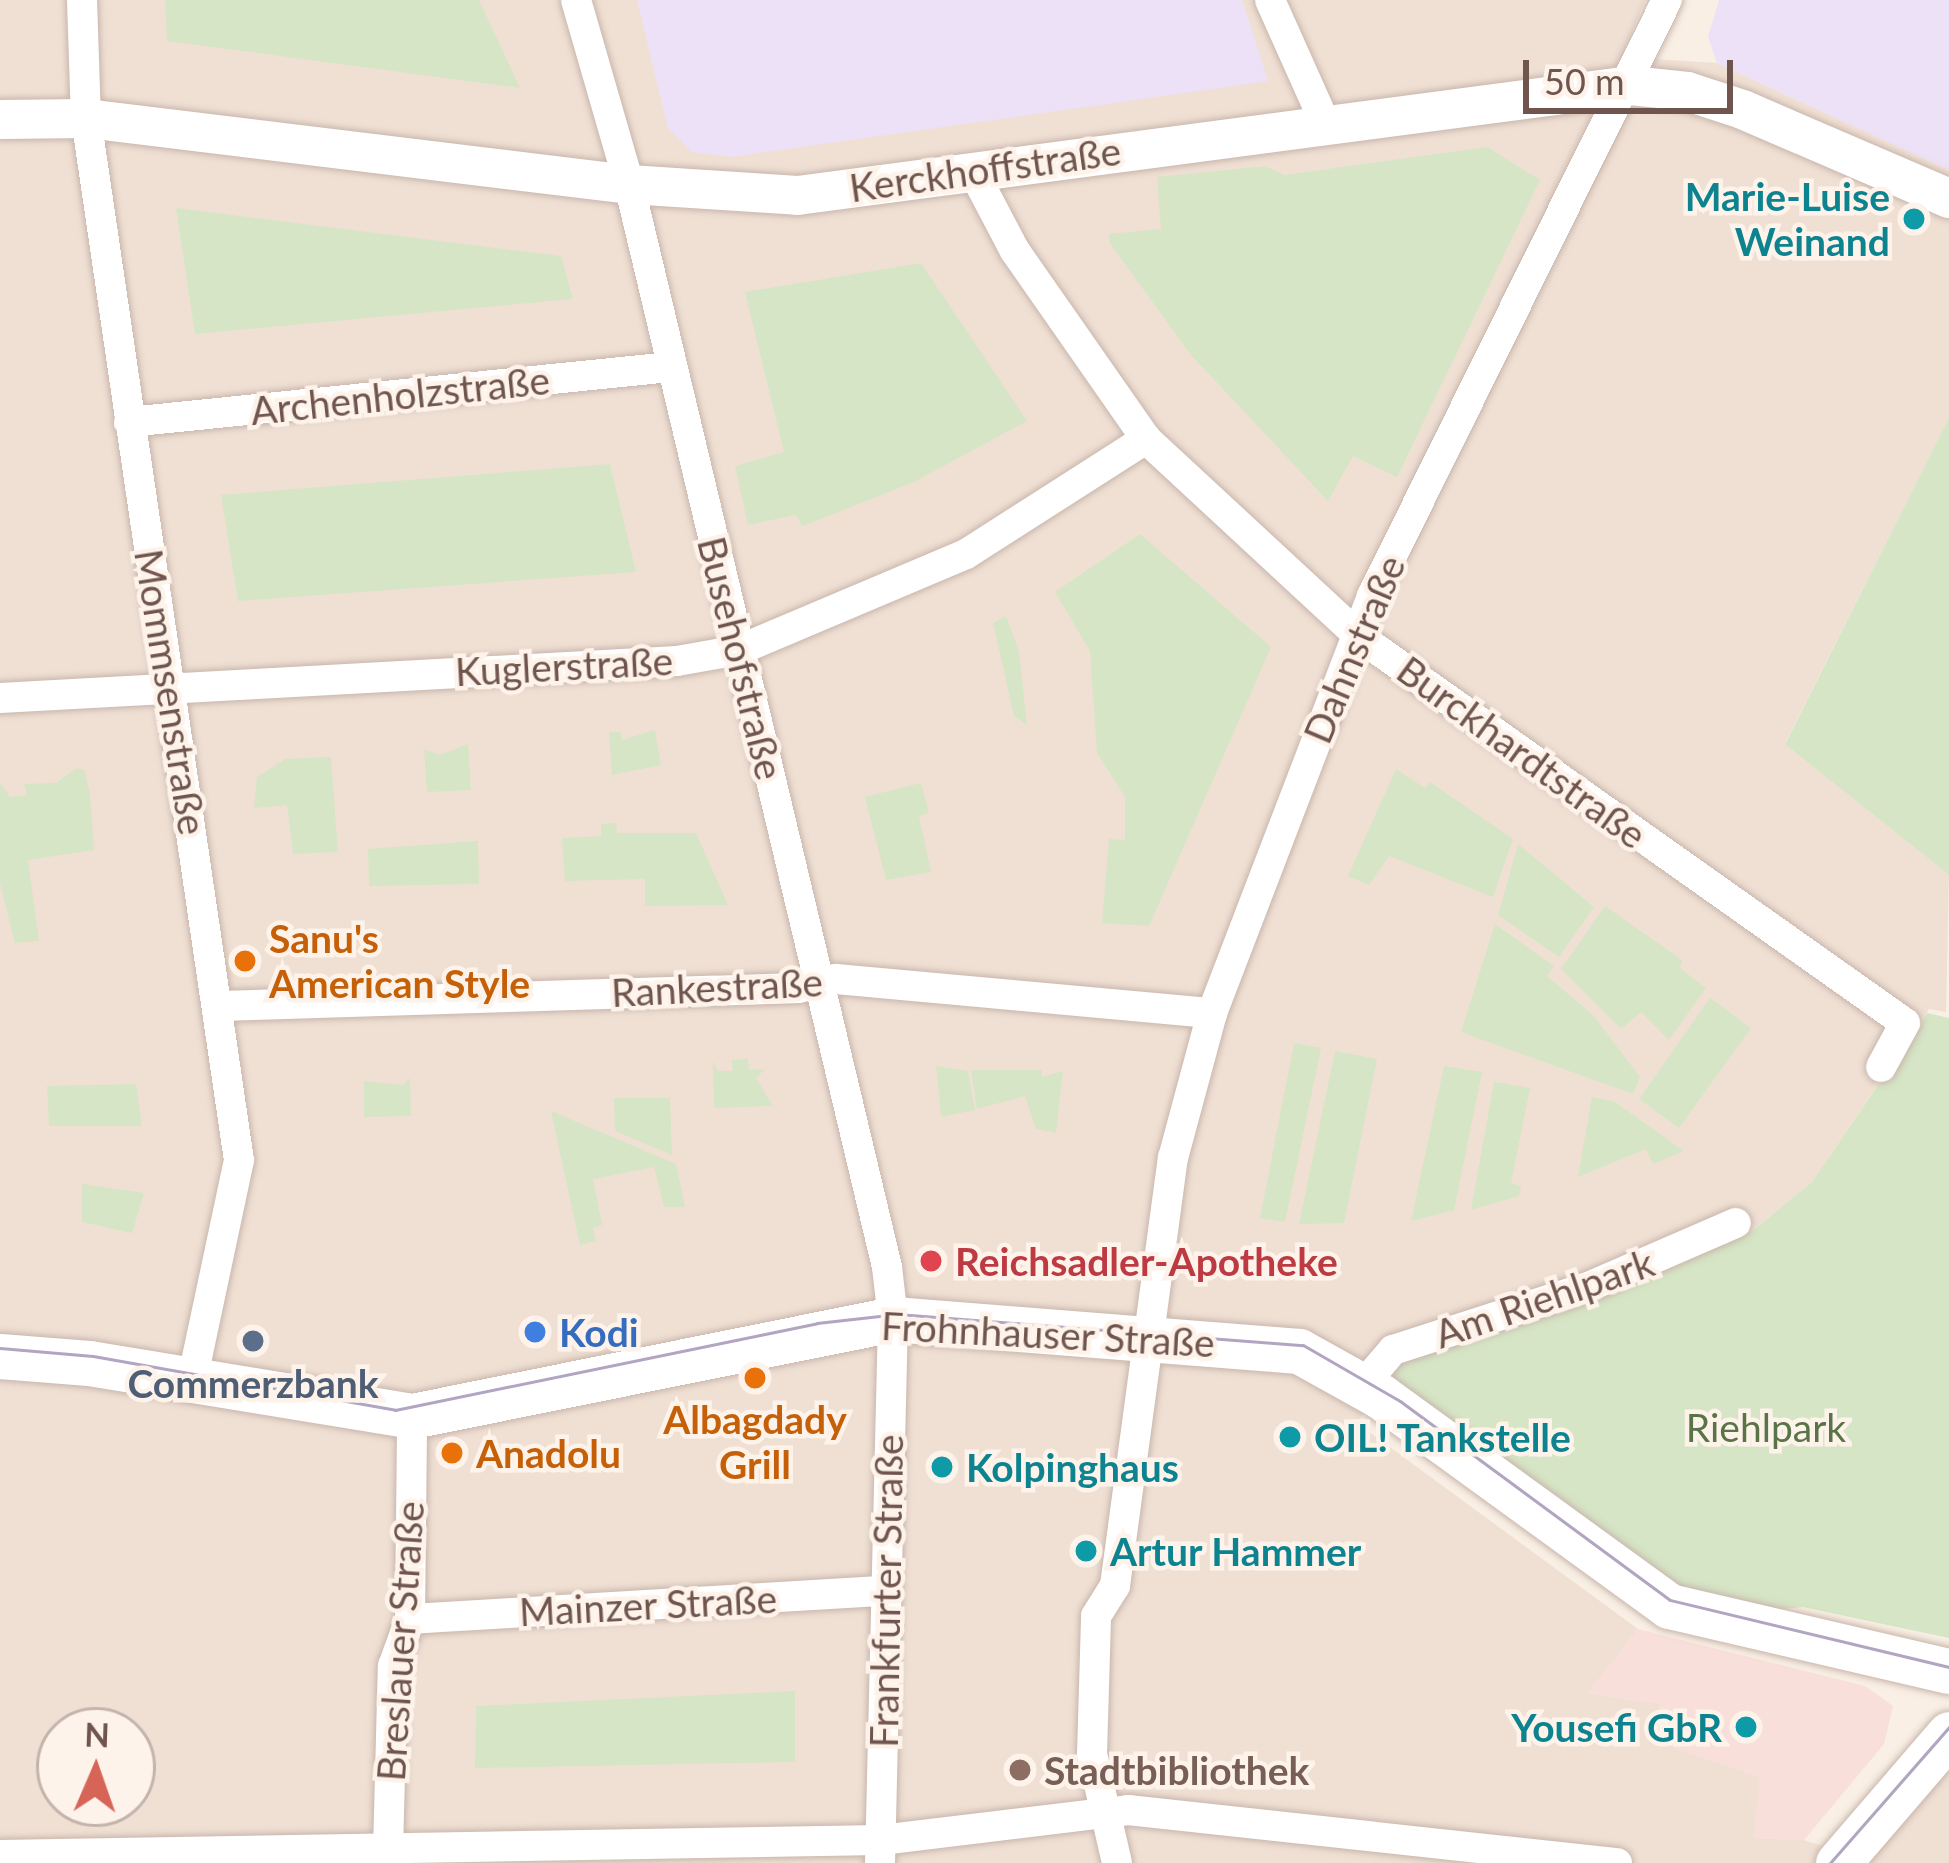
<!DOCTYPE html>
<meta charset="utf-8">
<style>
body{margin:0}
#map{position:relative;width:1949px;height:1863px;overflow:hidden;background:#f9efe4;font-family:Lato,sans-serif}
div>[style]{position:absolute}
.residential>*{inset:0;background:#f0e0d4}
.commercial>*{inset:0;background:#f8dfd9}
.education>*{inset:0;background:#ece1f6}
.green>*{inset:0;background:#d5e5c5}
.roads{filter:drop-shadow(0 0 3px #c9b6ac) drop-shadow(0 0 3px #c9b6ac)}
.minor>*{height:30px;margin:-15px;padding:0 15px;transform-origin:15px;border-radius:15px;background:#fff}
.tertiary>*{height:39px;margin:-19.5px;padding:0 19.5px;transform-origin:19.5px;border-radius:19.5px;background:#fff}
.secondary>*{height:45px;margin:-22.5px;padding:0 22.5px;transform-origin:22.5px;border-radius:22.5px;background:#fff}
.tram>*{height:3px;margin:-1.5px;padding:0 1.5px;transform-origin:1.5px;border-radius:1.5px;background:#b1a5c1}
.dots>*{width:33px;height:33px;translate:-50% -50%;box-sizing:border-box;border:6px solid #fdf3ea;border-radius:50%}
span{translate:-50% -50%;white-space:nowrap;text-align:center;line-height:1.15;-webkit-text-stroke:9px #fdf3ea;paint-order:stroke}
.street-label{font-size:39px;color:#6f554d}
.culture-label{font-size:39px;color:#0d838f;font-weight:700}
.right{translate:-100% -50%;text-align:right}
.left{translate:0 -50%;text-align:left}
.food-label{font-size:39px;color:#c56008;font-weight:700}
.health-label{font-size:39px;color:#be3a42;font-weight:700}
.shop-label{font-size:39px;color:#366cbe;font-weight:700}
.service-label{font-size:39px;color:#4e5e75;font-weight:700}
.park-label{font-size:39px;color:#597446}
.education-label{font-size:39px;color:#785e54;font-weight:700}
.north{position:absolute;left:36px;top:1707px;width:120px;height:120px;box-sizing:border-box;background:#fdf3ea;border:3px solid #c4b4ab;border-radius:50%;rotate:2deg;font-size:33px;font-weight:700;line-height:48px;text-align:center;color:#6f554d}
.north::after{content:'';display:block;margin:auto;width:42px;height:54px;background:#d66557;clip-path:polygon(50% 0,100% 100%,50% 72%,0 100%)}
.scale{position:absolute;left:1523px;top:60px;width:210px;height:54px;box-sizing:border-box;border:6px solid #6f554d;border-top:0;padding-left:15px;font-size:36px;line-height:42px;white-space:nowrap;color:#6f554d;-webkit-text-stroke:9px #fdf3ea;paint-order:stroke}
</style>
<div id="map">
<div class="residential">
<div style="clip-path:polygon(evenodd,0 0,1645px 0,1622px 57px,1717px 63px,1949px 170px,1949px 417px,1785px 743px,1949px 875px,1946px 1012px,1929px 1009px,1812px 1182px,1751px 1232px,1561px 1307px,1379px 1391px,1357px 1423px,1638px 1629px,1588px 1693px,1661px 1704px,1655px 1741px,1760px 1777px,1755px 1838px,1804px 1840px,1849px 1855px,1949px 1737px,1949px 1863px,0 1863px,0 0,60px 1731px,132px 1731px,132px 1803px,60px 1803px,60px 1731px)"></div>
</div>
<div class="commercial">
<div style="clip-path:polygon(1638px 1629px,1865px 1686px,1893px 1706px,1884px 1744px,1804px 1840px,1754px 1838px,1759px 1777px,1654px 1741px,1661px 1704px,1587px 1693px)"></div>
</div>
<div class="education">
<div style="clip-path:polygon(637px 0,1242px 0,1268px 81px,731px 157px,692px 152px,668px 128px)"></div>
<div style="clip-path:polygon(1719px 0,1949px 0,1949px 170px,1717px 63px,1708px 37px)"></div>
</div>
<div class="green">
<div style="clip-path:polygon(165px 0,479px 0,520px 88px,167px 41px)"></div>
<div style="clip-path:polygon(1487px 147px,1540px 180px,1397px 477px,1353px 456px,1328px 501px,1191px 355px,1109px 242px,1109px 234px,1161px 229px,1157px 177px,1266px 166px,1284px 175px)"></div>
<div style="clip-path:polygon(176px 208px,561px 256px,573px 299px,195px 334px)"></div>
<div style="clip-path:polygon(921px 263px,1027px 421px,914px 482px,803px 526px,795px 515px,748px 525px,735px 466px,784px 452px,745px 292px)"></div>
<div style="clip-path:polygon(1949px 417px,1949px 875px,1785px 744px)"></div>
<div style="clip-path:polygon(610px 464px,636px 572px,238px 601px,221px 495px)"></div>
<div style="clip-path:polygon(1140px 534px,1271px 647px,1149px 926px,1102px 923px,1109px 839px,1125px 840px,1125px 797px,1097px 753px,1090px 651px,1055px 592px)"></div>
<div style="clip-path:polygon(1006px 616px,1019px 651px,1027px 725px,1014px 716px,993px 623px)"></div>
<div style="clip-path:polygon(655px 730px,661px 765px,612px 775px,609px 732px,620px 732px,622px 740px)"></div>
<div style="clip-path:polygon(468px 744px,471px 790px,427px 792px,424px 749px,440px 755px)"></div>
<div style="clip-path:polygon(331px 757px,338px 852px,293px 854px,287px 805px,254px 808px,257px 777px,285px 759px)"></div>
<div style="clip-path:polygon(75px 769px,84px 769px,90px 793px,94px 850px,28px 860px,39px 941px,15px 943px,0 883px,0 783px,10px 797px,27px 795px,24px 784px,56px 783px)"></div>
<div style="clip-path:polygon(1396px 769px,1425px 788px,1430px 782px,1513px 839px,1493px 897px,1389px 856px,1369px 885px,1348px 876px)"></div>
<div style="clip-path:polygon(921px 783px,929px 813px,919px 816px,931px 872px,886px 880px,865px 797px)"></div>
<div style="clip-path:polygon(616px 823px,617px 833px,696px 833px,728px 905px,645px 906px,645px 879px,565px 881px,562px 838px,601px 836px,601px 824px)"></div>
<div style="clip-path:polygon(478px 841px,479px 884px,369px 886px,368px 849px)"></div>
<div style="clip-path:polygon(1518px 844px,1594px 907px,1559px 957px,1498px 915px)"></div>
<div style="clip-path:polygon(1605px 906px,1682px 960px,1680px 968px,1706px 988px,1669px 1040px,1641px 1012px,1621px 1029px,1561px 969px)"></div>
<div style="clip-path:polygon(1495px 924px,1554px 966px,1547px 976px,1593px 1015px,1640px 1077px,1633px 1094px,1461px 1032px)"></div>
<div style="clip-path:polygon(1710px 998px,1751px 1028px,1679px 1128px,1639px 1099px)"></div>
<div style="clip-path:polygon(1927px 1013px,1949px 1018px,1949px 1638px,1803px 1607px,1705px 1617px,1379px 1391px,1403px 1357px,1561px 1307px,1751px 1232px,1812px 1182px)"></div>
<div style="clip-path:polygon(1294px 1043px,1321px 1048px,1285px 1222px,1260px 1218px)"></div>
<div style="clip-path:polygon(1335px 1051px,1377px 1059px,1344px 1223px,1299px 1224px)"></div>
<div style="clip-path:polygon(748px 1059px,749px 1070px,765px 1069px,756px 1078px,773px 1106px,714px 1108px,713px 1061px,718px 1071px,733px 1071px,732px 1060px)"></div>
<div style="clip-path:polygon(936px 1066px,968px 1071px,975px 1110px,941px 1117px)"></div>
<div style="clip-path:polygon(1444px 1066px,1482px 1072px,1454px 1210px,1411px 1221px)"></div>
<div style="clip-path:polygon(971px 1070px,1042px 1070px,1042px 1077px,1063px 1071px,1056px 1133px,1036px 1129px,1025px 1096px,977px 1109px)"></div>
<div style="clip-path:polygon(410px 1078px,411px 1116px,364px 1117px,364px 1081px,403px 1085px)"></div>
<div style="clip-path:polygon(1494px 1082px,1530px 1088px,1511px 1183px,1521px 1186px,1519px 1196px,1471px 1210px)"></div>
<div style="clip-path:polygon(136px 1084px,142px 1126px,49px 1126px,47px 1086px)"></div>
<div style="clip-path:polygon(1592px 1097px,1615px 1102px,1684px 1151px,1653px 1164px,1646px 1149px,1578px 1177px)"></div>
<div style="clip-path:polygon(614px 1098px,670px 1098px,672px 1155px,615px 1131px)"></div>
<div style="clip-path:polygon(551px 1111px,676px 1164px,685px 1207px,664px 1207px,654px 1167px,593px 1179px,602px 1225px,593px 1228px,596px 1241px,580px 1245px)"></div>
<div style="clip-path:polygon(82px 1184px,144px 1193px,132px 1233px,82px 1222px)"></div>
<div style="clip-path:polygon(795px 1691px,795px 1762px,475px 1768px,476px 1706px)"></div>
</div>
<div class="roads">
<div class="minor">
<div style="left:82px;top:0;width:118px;rotate:88.1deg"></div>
<div style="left:86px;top:118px;width:1053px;rotate:81.65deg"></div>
<div style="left:239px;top:1160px;width:226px;rotate:102deg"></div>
<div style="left:576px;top:0;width:191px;rotate:73.9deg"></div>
<div style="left:629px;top:184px;width:1113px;rotate:76.6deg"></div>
<div style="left:887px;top:1267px;width:52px;rotate:83.4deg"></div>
<div style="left:893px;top:1319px;width:544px;rotate:91.37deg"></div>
<div style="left:1270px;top:0;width:133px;rotate:65.9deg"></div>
<div style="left:974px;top:173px;width:88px;rotate:62.3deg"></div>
<div style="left:1015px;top:251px;width:229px;rotate:55.1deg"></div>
<div style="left:1146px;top:439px;width:293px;rotate:42.8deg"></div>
<div style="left:1361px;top:638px;width:666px;rotate:35.29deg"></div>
<div style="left:1905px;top:1023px;width:50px;rotate:118.6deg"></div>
<div style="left:129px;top:422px;width:544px;rotate:-5.8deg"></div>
<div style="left:0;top:698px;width:678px;rotate:-3.13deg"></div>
<div style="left:677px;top:661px;width:63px;rotate:-10.1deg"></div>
<div style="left:739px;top:650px;width:246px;rotate:-22.9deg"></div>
<div style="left:966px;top:554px;width:214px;rotate:-32.6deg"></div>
<div style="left:221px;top:1006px;width:578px;rotate:-1.78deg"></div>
<div style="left:799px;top:988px;width:38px;rotate:-14deg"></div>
<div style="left:836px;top:979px;width:378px;rotate:5.2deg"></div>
<div style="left:1363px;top:1385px;width:46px;rotate:-49.4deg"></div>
<div style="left:1393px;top:1350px;width:205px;rotate:-17.9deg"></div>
<div style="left:1588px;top:1287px;width:161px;rotate:-23.4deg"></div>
<div style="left:410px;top:1619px;width:477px;rotate:-3.4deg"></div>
<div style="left:0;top:1855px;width:881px;rotate:-0.98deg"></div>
<div style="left:881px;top:1840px;width:249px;rotate:-6.9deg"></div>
<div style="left:1128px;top:1810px;width:492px;rotate:6.2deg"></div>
<div style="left:396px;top:1863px;width:14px;rotate:-124deg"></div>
<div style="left:388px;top:1851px;width:185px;rotate:-88.5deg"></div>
<div style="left:393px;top:1666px;width:50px;rotate:-70.1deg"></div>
<div style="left:410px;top:1619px;width:203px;rotate:-89.4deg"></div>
<div style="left:1117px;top:1863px;width:112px;rotate:-102.9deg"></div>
<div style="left:1092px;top:1754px;width:138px;rotate:-88.3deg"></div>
<div style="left:1096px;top:1616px;width:36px;rotate:-58deg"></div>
<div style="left:1115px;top:1586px;width:432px;rotate:-82.3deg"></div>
<div style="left:1173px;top:1158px;width:150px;rotate:-74.9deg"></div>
<div style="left:1212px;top:1013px;width:447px;rotate:-69deg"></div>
<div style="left:1372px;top:596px;width:665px;rotate:-63.67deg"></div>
</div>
<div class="tertiary">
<div style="left:0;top:119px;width:86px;rotate:-0.7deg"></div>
<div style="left:86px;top:118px;width:547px;rotate:6.93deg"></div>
<div style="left:629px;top:184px;width:168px;rotate:3.7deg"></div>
<div style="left:797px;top:195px;width:840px;rotate:-7.52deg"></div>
<div style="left:1630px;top:85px;width:57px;rotate:6deg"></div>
<div style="left:1687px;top:91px;width:58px;rotate:18.1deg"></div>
<div style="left:1742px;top:109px;width:225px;rotate:23.3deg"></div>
</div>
<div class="secondary">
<div style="left:0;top:1356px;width:89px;rotate:4.5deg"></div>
<div style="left:89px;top:1363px;width:327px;rotate:9.3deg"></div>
<div style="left:412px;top:1416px;width:491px;rotate:-11.4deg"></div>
<div style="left:893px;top:1319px;width:407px;rotate:4.5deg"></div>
<div style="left:1299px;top:1351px;width:93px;rotate:29.1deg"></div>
<div style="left:1380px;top:1396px;width:357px;rotate:36deg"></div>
<div style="left:1669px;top:1606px;width:287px;rotate:13.1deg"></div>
<div style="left:1838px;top:1863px;width:170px;rotate:-49.3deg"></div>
</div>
</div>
<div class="tram">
<div style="left:0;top:1348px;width:93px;rotate:4.9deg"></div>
<div style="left:93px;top:1356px;width:307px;rotate:10.1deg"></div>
<div style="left:395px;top:1410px;width:431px;rotate:-11.6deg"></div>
<div style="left:817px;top:1323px;width:81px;rotate:-6.4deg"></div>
<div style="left:897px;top:1314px;width:407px;rotate:4.4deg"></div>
<div style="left:1303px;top:1345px;width:112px;rotate:30deg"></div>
<div style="left:1400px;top:1401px;width:335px;rotate:36.4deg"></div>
<div style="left:1670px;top:1600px;width:287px;rotate:13.5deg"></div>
<div style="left:1830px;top:1863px;width:181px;rotate:-48.8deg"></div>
</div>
<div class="dots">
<div style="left:1914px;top:219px;background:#0f9aa8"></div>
<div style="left:245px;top:961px;background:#e8710a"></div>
<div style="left:931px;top:1261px;background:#e0444e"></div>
<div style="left:535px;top:1332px;background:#3f7fe0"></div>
<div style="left:253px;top:1341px;background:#5c6f8a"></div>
<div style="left:755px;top:1378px;background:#e8710a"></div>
<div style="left:1290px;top:1437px;background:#0f9aa8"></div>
<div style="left:452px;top:1453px;background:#e8710a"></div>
<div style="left:942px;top:1467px;background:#0f9aa8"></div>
<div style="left:1086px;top:1551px;background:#0f9aa8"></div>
<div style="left:1746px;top:1727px;background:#0f9aa8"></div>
<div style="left:1020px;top:1770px;background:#8d6e63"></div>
</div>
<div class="street-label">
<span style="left:985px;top:169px;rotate:-8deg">Kerckhoffstraße</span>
<span style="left:400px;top:395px;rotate:-6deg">Archenholzstraße</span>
<span style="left:1354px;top:649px;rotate:-67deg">Dahnstraße</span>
<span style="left:741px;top:658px;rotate:76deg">Busehofstraße</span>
<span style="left:564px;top:666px;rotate:-3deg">Kuglerstraße</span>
<span style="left:171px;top:692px;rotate:81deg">Mommsenstraße</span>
<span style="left:1522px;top:752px;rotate:36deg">Burckhardtstraße</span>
<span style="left:717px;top:987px;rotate:-3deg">Rankestraße</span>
<span style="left:1544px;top:1298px;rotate:-19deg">Am Riehlpark</span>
<span style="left:1048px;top:1334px;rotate:3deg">Frohnhauser Straße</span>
<span style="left:886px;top:1591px;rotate:-89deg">Frankfurter Straße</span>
<span style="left:648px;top:1605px;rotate:-3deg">Mainzer Straße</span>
<span style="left:400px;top:1641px;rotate:-86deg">Breslauer Straße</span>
</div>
<div class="culture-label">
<span class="right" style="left:1890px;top:219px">Marie-Luise<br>Weinand</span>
<span class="left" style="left:1314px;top:1437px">OIL! Tankstelle</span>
<span class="left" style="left:966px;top:1467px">Kolpinghaus</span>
<span class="left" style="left:1110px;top:1551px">Artur Hammer</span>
<span class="right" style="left:1722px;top:1727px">Yousefi GbR</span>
</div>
<div class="food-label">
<span class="left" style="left:269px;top:961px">Sanu's<br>American Style</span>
<span style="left:755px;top:1442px">Albagdady<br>Grill</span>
<span class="left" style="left:476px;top:1453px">Anadolu</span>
</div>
<div class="health-label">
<span class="left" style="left:955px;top:1261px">Reichsadler-Apotheke</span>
</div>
<div class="shop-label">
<span class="left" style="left:559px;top:1332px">Kodi</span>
</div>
<div class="service-label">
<span style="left:253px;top:1383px">Commerzbank</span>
</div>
<div class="park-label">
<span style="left:1766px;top:1427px">Riehlpark</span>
</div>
<div class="education-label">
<span class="left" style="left:1044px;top:1770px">Stadtbibliothek</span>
</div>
<div class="north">N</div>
<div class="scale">50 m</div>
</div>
